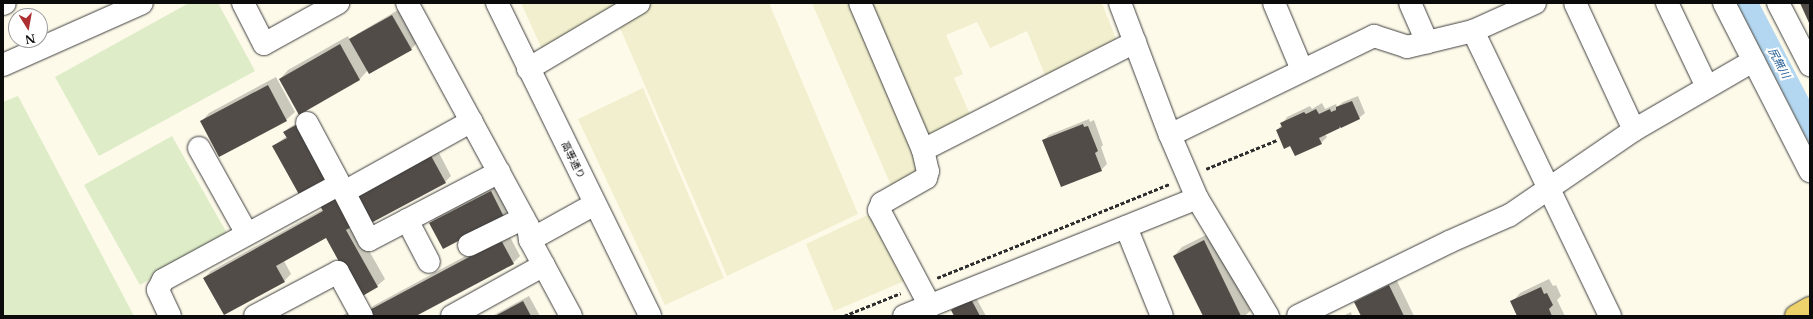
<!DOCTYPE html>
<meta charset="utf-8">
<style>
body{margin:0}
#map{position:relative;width:1813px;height:319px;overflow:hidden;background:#fdfaea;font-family:"Libre Baskerville","Noto Sans JP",serif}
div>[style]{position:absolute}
.farmland>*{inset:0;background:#f1efcd}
.pitch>*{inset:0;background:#deecc8}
.water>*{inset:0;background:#b3d7f0}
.shadow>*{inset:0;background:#0003}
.building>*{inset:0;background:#524c48}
.path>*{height:2.5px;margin-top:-1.25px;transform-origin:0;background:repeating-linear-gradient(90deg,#2d2d2d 0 4px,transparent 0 6px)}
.roads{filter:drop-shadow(0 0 1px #3e3e3e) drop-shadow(0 0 1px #3e3e3e)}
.minor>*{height:22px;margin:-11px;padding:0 11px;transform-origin:11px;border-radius:11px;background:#fff}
.major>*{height:22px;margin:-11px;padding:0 11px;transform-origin:11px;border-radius:11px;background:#edd26b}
span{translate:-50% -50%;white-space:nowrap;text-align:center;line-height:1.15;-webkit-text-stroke:4px #fff;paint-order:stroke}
.street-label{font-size:10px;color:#0b0b0b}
.water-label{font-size:11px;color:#205b91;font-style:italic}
.frame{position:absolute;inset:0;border:4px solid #0b0b0b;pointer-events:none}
.north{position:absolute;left:8px;top:8px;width:40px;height:40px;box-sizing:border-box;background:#fff;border:1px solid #9d9d9d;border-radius:50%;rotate:169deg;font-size:11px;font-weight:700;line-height:16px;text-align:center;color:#0b0b0b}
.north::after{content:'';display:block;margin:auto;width:14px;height:18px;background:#ae2f31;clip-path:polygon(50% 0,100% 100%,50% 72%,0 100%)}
</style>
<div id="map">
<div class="farmland">
<div style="clip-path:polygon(521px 3px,622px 3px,542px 49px)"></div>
<div style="clip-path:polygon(654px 3px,769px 3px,858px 214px,727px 276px,618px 23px)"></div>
<div style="clip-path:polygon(812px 3px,854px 3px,922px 169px,893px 190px)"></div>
<div style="clip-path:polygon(870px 3px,1102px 3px,1116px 39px,1115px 46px,1047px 80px,1027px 31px,990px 48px,977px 22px,946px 35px,963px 74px,954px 78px,972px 119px,929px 142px)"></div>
<div style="clip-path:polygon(643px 88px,724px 278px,665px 305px,578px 119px)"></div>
<div style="clip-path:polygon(872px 213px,909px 279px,834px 311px,806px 244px)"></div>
</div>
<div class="pitch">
<div style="clip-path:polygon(189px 3px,218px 3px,255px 71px,99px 156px,55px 77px)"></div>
<div style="clip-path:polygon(18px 96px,134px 316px,3px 316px,3px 102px)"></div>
<div style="clip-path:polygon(172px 136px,228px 235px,140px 285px,84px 185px)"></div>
</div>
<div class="water">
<div style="clip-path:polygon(1737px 3px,1759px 3px,1810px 101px,1810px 145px)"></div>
</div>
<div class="shadow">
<div style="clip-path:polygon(398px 10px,417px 43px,411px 49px,368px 70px,360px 79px,300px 113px,280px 79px,288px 70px,348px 36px,350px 40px,357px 34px)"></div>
<div style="clip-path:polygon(276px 77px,295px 112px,286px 120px,201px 122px,209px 113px)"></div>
<div style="clip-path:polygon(1358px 96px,1365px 113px,1359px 118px,1325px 134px,1327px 137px,1321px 143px,1291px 145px,1277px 131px,1287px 117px,1310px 106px,1312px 109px,1322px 103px,1325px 109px,1336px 104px,1337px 107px,1343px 102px)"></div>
<div style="clip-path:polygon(1089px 119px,1090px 122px,1094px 120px,1103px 145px,1101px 147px,1107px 164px,1101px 170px,1043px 141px,1049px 135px)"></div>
<div style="clip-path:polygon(303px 120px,354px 224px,385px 279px,377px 286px,326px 237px,284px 261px,291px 274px,284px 281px,204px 278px,211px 271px,323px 209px,273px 146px,287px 136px,284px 132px,290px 127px)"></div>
<div style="clip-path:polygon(437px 149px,451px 176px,445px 182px,371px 222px)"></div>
<div style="clip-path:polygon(497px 186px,509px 210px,504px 216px,430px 223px,436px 217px)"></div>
<div style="clip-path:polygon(1212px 232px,1251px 310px,1245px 316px,1204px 316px,1174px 256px,1182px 247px)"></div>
<div style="clip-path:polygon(508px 233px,520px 256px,513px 263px,414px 316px,366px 313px,373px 306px)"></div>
<div style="clip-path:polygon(1396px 279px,1414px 316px,1362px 316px,1356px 302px,1363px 295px)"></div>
<div style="clip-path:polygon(1549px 279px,1553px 286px,1556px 285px,1561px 296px,1557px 300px,1565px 316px,1518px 316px,1512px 302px,1520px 293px)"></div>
<div style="clip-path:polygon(529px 296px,540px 316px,492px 316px)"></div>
<div style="clip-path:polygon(975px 296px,986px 316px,955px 316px,952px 310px,956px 306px)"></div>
<div style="clip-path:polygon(352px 310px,356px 316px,341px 316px)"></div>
<div style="clip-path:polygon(1351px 312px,1352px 316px,1343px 316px)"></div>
</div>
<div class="building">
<div style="clip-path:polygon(1800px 3px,1810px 3px,1810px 25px)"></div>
<div style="clip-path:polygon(392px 15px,412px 50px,369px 74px,349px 39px)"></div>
<div style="clip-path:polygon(340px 44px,360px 80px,299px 115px,279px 79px)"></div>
<div style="clip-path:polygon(268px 85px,287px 121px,219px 157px,200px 121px)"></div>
<div style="clip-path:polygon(1352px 101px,1360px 119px,1341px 128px,1339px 126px,1340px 128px,1319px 138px,1322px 144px,1295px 156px,1290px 146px,1284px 149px,1276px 130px,1282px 127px,1280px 123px,1304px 112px,1306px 114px,1316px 109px,1319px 114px,1330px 109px,1331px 112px,1336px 110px,1336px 107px)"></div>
<div style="clip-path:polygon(1083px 124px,1084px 127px,1088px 126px,1098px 151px,1095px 153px,1102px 171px,1061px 187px,1042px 140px)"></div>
<div style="clip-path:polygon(296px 125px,353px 226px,346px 230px,378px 287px,359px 298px,326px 238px,276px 266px,285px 282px,224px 315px,203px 278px,323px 211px,317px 201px,306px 207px,272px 146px,287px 138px,283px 132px)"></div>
<div style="clip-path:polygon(430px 154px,446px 183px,371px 223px,356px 195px)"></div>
<div style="clip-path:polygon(491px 191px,504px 217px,443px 249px,429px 223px)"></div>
<div style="clip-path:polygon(501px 240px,514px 264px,416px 316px,366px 316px,364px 313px)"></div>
<div style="clip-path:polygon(1204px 240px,1241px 316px,1203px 316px,1173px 256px)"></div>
<div style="clip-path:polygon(1389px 285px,1404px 316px,1361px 316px,1354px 302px)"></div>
<div style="clip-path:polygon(1541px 287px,1544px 294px,1547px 293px,1553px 305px,1549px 309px,1552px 316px,1517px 316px,1510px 301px)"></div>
<div style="clip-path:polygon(971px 299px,980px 316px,954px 316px,951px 310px)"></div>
<div style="clip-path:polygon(523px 301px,531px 316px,495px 316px)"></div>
</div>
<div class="path">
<div style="left:1206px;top:169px;width:77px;rotate:-22.2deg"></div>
<div style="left:937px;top:278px;width:251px;rotate:-22deg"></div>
<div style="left:844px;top:316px;width:61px;rotate:-22deg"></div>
</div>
<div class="roads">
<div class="minor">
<div style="left:243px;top:3px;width:46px;rotate:62.9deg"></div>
<div style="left:264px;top:44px;width:85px;rotate:-29deg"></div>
<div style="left:407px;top:3px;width:254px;rotate:61.5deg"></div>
<div style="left:528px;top:226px;width:14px;rotate:82deg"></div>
<div style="left:497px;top:3px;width:348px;rotate:63.9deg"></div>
<div style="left:860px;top:3px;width:160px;rotate:66.8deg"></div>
<div style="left:923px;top:150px;width:22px;rotate:77deg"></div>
<div style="left:928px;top:171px;width:7px;rotate:106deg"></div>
<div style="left:926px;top:178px;width:51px;rotate:150.4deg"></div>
<div style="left:882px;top:203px;width:8px;rotate:113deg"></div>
<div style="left:879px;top:210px;width:109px;rotate:62deg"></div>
<div style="left:1120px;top:3px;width:141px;rotate:69.3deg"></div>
<div style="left:1170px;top:135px;width:69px;rotate:66.8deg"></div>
<div style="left:1197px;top:198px;width:138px;rotate:59deg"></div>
<div style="left:1274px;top:3px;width:73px;rotate:67.3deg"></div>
<div style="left:1410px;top:3px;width:43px;rotate:66.4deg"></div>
<div style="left:1575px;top:3px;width:140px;rotate:65.1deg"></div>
<div style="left:1667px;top:3px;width:93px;rotate:64.5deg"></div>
<div style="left:1724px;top:3px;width:189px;rotate:62.9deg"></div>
<div style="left:1778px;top:3px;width:70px;rotate:62.7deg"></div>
<div style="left:3px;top:4px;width:2px;rotate:-27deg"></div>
<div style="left:1473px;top:31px;width:316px;rotate:64.3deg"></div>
<div style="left:3px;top:65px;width:152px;rotate:-24deg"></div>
<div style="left:528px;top:69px;width:129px;rotate:-30.7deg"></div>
<div style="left:307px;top:123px;width:78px;rotate:61.8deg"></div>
<div style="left:344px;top:192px;width:146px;rotate:-29deg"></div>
<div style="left:1170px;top:135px;width:227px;rotate:-25.9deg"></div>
<div style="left:1374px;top:36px;width:35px;rotate:18deg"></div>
<div style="left:1407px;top:47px;width:68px;rotate:-13.6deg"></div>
<div style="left:1473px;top:31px;width:68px;rotate:-24.3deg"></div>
<div style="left:199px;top:148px;width:98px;rotate:60.8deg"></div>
<div style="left:923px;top:150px;width:238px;rotate:-27deg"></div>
<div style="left:344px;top:192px;width:54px;rotate:62.5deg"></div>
<div style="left:369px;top:240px;width:147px;rotate:-27.6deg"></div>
<div style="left:407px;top:220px;width:47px;rotate:62.4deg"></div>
<div style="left:1126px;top:227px;width:96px;rotate:68deg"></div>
<div style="left:469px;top:245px;width:61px;rotate:-26.1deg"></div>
<div style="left:170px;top:316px;width:29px;rotate:-115deg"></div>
<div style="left:158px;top:290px;width:11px;rotate:-63deg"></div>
<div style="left:163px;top:280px;width:201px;rotate:-28.5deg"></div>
<div style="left:255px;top:316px;width:94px;rotate:-27.9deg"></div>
<div style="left:338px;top:272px;width:50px;rotate:61.4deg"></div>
<div style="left:452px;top:316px;width:105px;rotate:-29deg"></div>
<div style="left:571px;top:316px;width:86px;rotate:-118.3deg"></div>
<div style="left:530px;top:240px;width:74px;rotate:-29deg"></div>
<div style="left:904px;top:316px;width:316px;rotate:-21.9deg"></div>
<div style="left:1298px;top:316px;width:168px;rotate:-26.1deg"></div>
<div style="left:1449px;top:242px;width:67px;rotate:-23.9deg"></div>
<div style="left:1510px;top:215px;width:150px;rotate:-34.4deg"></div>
<div style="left:1634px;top:130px;width:138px;rotate:-30.1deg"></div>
</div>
<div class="major">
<div style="left:1796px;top:316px;width:16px;rotate:-30deg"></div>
</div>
</div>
<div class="street-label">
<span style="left:573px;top:160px;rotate:64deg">高専通り</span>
</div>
<div class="water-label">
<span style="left:1779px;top:63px;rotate:62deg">尻無川</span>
</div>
<div class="frame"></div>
<div class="north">N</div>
</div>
